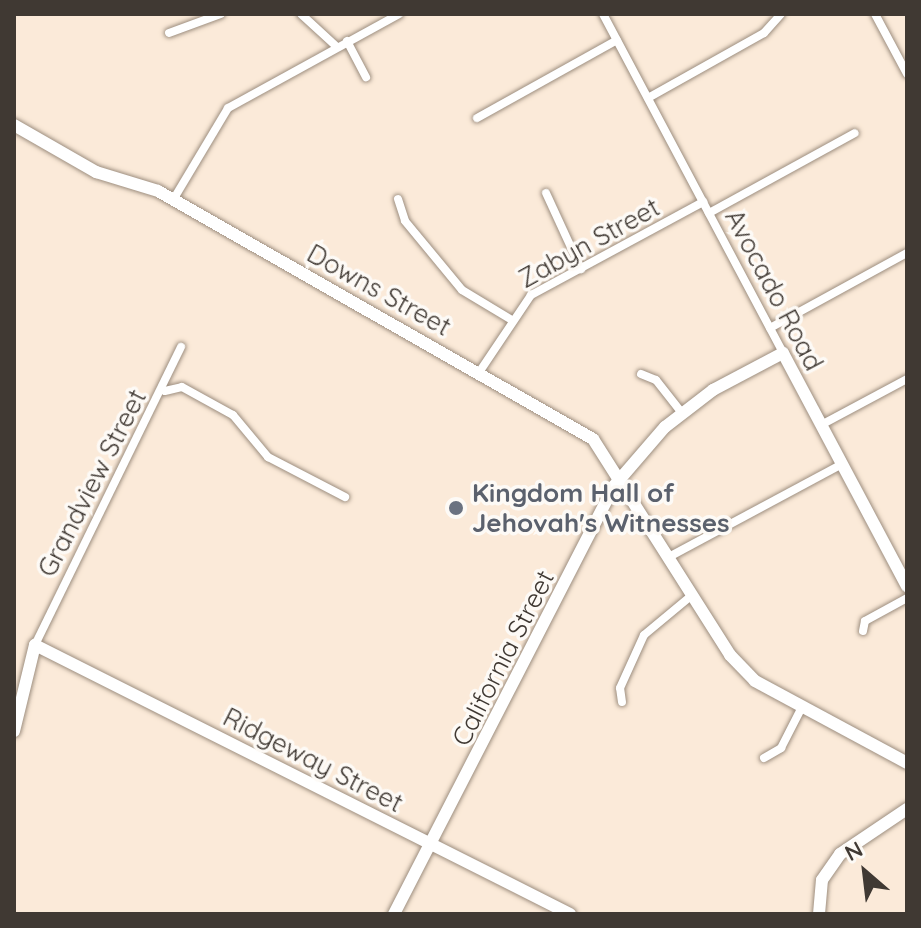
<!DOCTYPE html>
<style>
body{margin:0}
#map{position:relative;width:921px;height:928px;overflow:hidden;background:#fbead9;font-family:Quicksand,sans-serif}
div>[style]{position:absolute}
.roads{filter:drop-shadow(0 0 2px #9d8e7f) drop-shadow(0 0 2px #9d8e7f)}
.street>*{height:8px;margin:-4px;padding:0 4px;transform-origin:4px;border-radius:4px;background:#fff}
.secondary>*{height:12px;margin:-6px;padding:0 6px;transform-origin:6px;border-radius:6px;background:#fff}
.dots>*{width:22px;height:22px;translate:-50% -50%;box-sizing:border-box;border:4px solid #fdfaf6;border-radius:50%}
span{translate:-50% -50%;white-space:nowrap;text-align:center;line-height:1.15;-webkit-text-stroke:7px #fdfaf6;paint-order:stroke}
.street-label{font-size:26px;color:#403933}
.worship-label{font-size:26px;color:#5b616d;font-weight:700}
.left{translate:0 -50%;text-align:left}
.frame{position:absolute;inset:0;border:16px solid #403933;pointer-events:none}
.north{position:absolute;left:825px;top:832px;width:80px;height:80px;-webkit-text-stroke:6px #fdfaf6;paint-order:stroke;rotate:332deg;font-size:22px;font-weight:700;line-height:32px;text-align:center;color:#403933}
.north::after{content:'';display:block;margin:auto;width:28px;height:36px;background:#403933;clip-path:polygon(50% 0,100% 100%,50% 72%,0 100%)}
</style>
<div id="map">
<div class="roads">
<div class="street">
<div style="left:301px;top:14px;width:49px;rotate:42.5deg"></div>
<div style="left:603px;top:14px;width:384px;rotate:62deg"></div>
<div style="left:875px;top:14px;width:68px;rotate:61.9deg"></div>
<div style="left:169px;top:33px;width:55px;rotate:-20.1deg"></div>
<div style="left:347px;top:41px;width:41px;rotate:62.2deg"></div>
<div style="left:648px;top:98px;width:133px;rotate:-29.3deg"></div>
<div style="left:764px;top:33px;width:25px;rotate:-48deg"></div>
<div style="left:477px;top:118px;width:160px;rotate:-29.1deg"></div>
<div style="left:546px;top:193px;width:84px;rotate:65.3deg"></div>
<div style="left:398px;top:199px;width:23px;rotate:72deg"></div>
<div style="left:405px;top:221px;width:89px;rotate:50.4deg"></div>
<div style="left:462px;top:290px;width:56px;rotate:31.1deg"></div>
<div style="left:173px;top:200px;width:107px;rotate:-59.1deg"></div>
<div style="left:228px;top:108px;width:195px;rotate:-28.8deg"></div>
<div style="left:709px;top:213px;width:166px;rotate:-28.7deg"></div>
<div style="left:770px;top:328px;width:156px;rotate:-28.7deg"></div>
<div style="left:480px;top:371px;width:92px;rotate:-56.1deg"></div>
<div style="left:531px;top:295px;width:196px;rotate:-28.4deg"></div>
<div style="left:641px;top:374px;width:16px;rotate:22deg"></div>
<div style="left:656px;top:380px;width:42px;rotate:51.8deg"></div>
<div style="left:165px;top:391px;width:17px;rotate:-13deg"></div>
<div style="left:182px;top:387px;width:58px;rotate:28.8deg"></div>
<div style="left:233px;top:415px;width:55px;rotate:50.2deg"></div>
<div style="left:268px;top:457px;width:87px;rotate:27.5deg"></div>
<div style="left:821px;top:425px;width:98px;rotate:-28.1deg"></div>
<div style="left:667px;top:558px;width:199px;rotate:-28.2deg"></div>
<div style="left:863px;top:631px;width:10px;rotate:-79deg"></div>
<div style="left:865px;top:621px;width:48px;rotate:-28.7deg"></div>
<div style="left:35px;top:645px;width:332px;rotate:-63.9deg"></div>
<div style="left:622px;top:702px;width:14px;rotate:-98deg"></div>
<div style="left:620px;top:688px;width:58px;rotate:-65.6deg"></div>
<div style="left:644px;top:635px;width:61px;rotate:-39.7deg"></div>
<div style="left:764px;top:758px;width:20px;rotate:-30deg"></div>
<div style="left:781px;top:748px;width:44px;rotate:-62.9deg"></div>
</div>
<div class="secondary">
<div style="left:14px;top:125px;width:95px;rotate:29.8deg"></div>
<div style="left:96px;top:172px;width:65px;rotate:17deg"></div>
<div style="left:158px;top:191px;width:501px;rotate:29.69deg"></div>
<div style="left:593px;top:439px;width:256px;rotate:57.6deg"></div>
<div style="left:730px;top:655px;width:36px;rotate:46deg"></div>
<div style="left:755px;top:681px;width:173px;rotate:28.3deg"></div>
<div style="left:14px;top:731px;width:89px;rotate:-76.3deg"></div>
<div style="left:35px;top:645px;width:599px;rotate:26.69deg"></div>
<div style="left:394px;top:914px;width:481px;rotate:-62.8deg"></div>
<div style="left:614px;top:486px;width:78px;rotate:-49.2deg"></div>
<div style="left:665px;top:427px;width:61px;rotate:-37.6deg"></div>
<div style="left:713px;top:390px;width:79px;rotate:-27.9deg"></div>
<div style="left:783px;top:353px;width:264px;rotate:62deg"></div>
<div style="left:819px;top:914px;width:34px;rotate:-85deg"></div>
<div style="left:822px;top:880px;width:32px;rotate:-55deg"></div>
<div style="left:840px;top:854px;width:81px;rotate:-33.9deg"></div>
</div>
</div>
<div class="dots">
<div style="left:456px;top:508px;background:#6b7280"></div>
</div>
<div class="street-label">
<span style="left:589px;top:243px;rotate:-29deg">Zabyn Street</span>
<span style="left:379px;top:290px;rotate:29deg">Downs Street</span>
<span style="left:774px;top:290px;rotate:62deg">Avocado Road</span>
<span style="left:92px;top:483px;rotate:-63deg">Grandview Street</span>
<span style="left:503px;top:658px;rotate:-63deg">California Street</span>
<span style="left:313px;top:760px;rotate:27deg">Ridgeway Street</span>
</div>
<div class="worship-label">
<span class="left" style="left:472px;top:508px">Kingdom Hall of<br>Jehovah's Witnesses</span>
</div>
<div class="frame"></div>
<div class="north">N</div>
</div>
